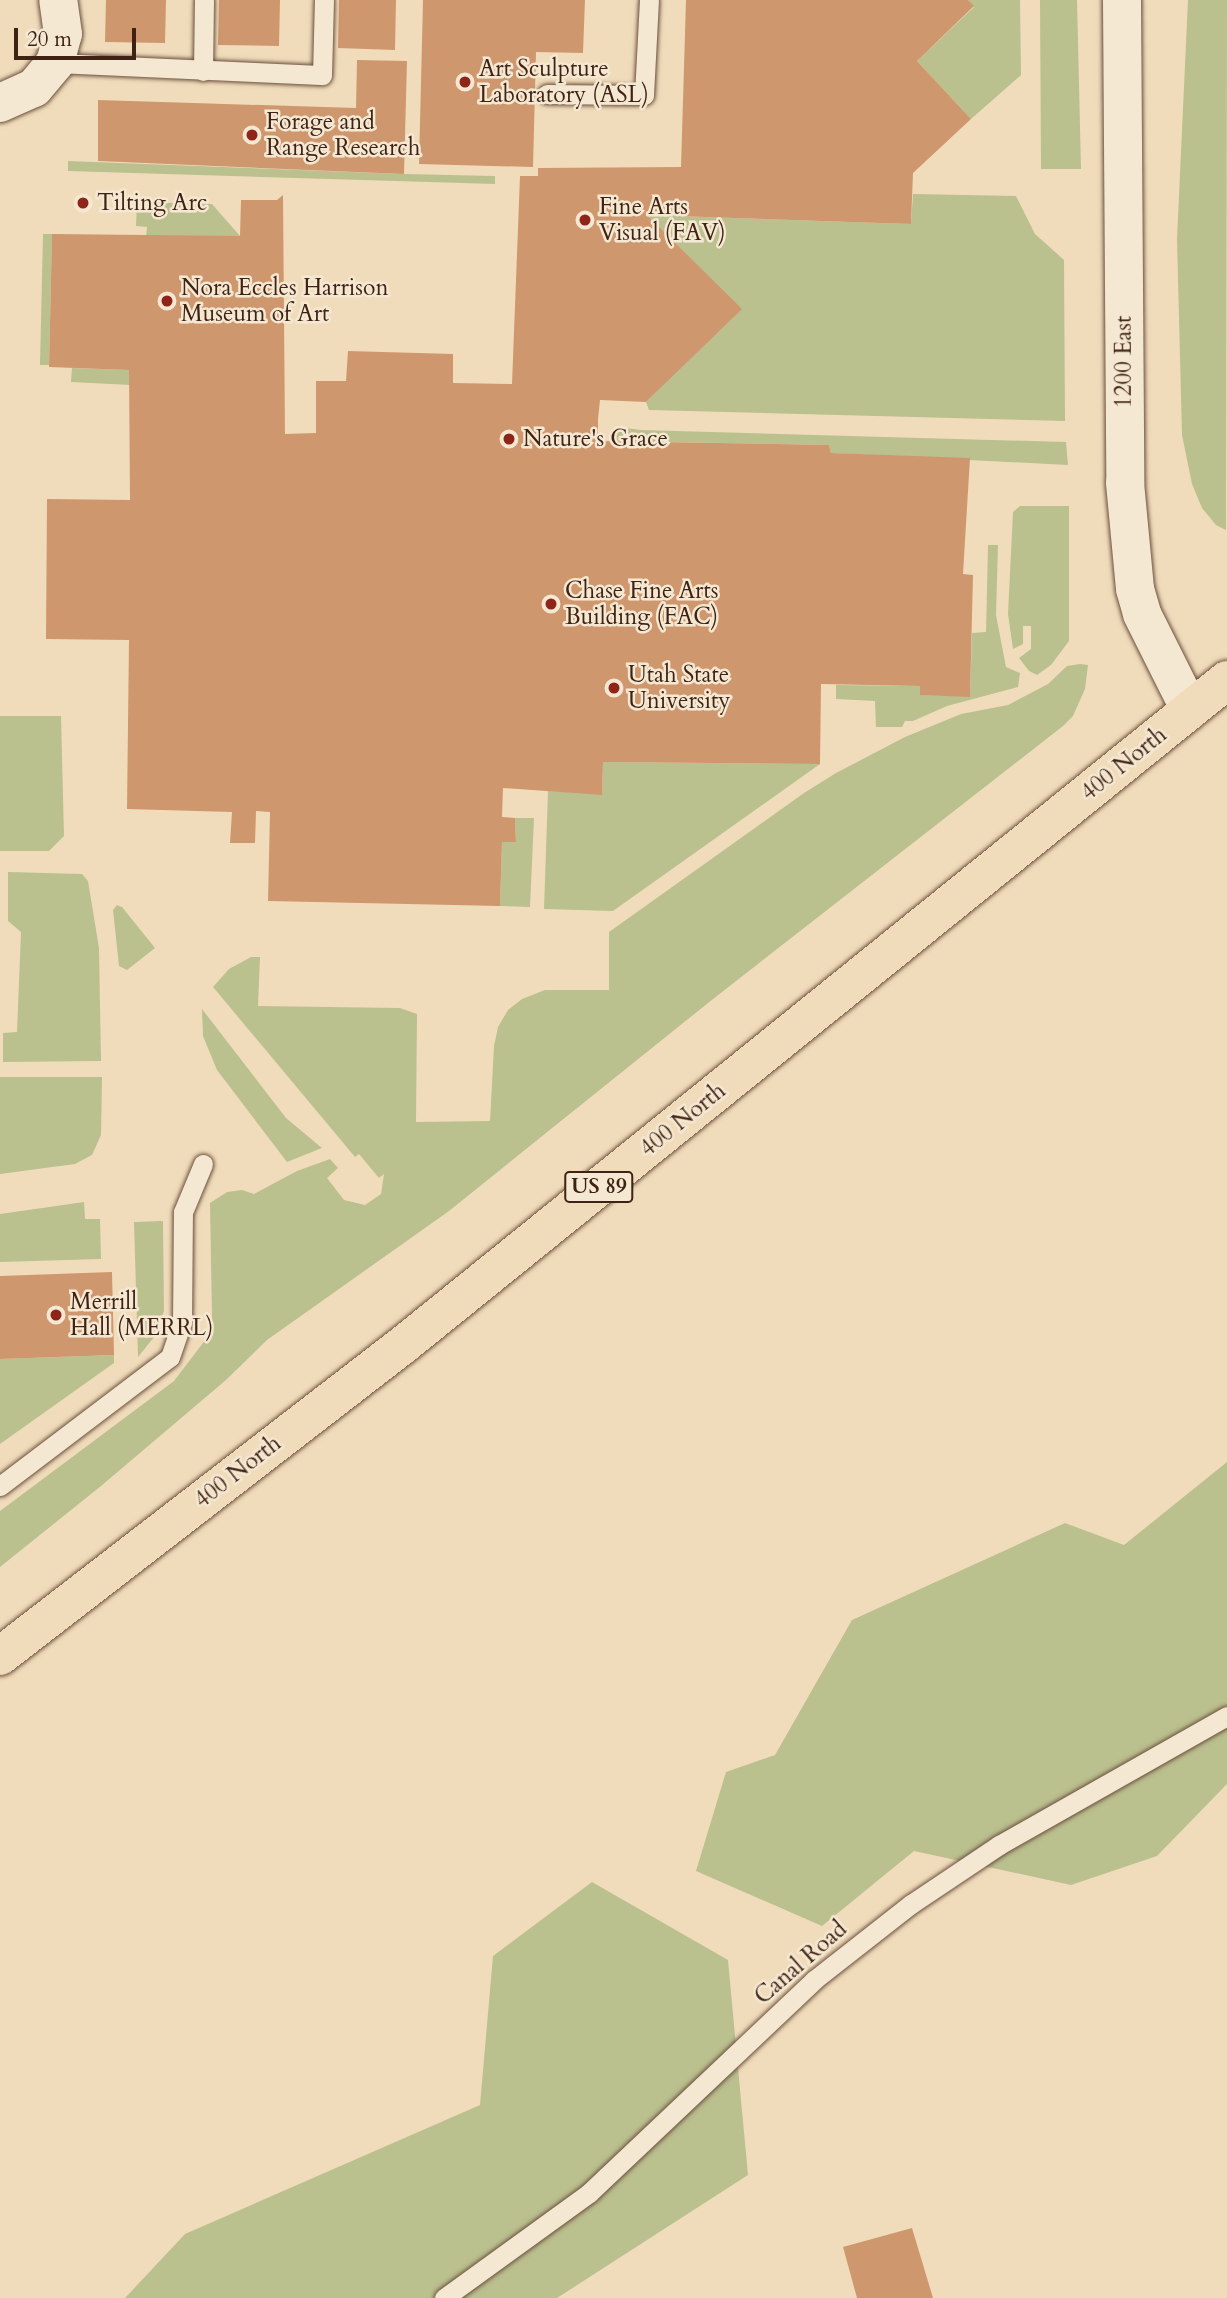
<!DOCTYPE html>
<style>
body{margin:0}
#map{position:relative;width:1227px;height:2298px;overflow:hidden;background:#f0dcbb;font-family:Cardo,serif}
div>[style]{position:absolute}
.green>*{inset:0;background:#bbc08f}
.building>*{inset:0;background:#cf976e}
.roads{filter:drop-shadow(0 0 2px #6b503d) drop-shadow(0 0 2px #6b503d)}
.service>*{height:19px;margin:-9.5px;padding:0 9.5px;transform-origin:9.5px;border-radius:9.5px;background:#f5e8d3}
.minor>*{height:38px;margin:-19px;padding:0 19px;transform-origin:19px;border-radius:19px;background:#f5e8d3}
.secondary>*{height:38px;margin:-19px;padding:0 19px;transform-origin:19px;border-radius:19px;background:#f5e8d3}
.primary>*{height:38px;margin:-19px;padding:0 19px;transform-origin:19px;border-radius:19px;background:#f0dcbb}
.dots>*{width:19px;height:19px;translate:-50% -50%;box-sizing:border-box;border:4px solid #f5e8d3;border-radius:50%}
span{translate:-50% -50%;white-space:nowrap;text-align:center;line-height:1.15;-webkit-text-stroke:5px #f5e8d3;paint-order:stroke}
.shield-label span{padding:2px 5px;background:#f5e8d3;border:2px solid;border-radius:5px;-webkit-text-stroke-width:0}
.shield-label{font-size:21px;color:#3f2213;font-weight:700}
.poi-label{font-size:23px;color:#3f2213}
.left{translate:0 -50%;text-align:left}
.street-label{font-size:23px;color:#3f2213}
.scale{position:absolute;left:14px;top:28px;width:122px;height:32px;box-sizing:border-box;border:4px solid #3f2213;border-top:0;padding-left:9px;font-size:21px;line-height:24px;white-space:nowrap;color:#3f2213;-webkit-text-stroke:5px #f5e8d3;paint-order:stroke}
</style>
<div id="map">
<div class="green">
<div style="clip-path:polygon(968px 0,1020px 0,1021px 75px,971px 119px,917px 61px,974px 7px)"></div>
<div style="clip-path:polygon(1040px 0,1077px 0,1081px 169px,1041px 169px)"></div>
<div style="clip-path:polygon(1188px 0,1227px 0,1226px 530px,1216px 525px,1202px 508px,1192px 484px,1182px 435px,1177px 239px)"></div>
<div style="clip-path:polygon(68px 161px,404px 174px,495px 176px,495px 184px,68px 171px)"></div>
<div style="clip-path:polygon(913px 194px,1016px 196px,1035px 234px,1064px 260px,1065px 421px,649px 410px,646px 402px,741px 309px,647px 215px,911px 224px)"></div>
<div style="clip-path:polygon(137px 202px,212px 204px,240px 236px,146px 237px,147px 227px,136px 226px)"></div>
<div style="clip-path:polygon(43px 234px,52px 234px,49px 365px,40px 365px)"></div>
<div style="clip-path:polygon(72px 368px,129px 370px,130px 385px,71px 382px)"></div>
<div style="clip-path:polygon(619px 427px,641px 430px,1066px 442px,1068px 465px,831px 453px,829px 445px,614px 441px)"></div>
<div style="clip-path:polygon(1020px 506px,1069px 506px,1069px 641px,1051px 665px,1037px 675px,1029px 671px,1019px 658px,1031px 649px,1031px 626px,1023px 626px,1023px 644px,1013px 649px,1008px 614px,1013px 512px)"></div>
<div style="clip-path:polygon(988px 545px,998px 545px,996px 615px,1006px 667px,1020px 673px,1018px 687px,947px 706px,913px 721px,905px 721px,902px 727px,876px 727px,875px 701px,836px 699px,836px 685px,920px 686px,920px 695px,970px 696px,972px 633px,986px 632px)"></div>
<div style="clip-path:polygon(1080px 664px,1088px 665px,1085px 689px,1073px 716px,1063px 726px,708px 1003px,449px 1211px,267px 1340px,226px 1380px,101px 1486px,0 1567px,0 1511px,174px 1381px,209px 1335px,212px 1317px,210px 1203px,227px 1192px,242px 1190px,254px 1194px,297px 1171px,330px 1159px,338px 1168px,327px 1178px,344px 1200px,365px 1205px,381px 1194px,384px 1174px,379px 1178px,359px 1154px,355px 1157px,213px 987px,229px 969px,251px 957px,260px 957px,258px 1006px,400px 1008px,417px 1014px,416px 1122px,490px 1121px,494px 1046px,498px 1027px,508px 1010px,522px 999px,545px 990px,609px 990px,609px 932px,804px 793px,836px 773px,905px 737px,961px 714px,1008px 705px,1048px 684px,1067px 666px)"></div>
<div style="clip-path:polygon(0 716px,61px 716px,64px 836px,49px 851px,0 851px)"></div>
<div style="clip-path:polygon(603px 762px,820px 764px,613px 911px,544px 909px,548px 791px,602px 794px)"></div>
<div style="clip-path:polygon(515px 818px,534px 818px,530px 907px,500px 906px,502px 842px,516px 841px)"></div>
<div style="clip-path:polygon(8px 872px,82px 874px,88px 881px,99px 948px,101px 1061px,3px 1062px,3px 1033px,17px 1032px,21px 932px,8px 921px)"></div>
<div style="clip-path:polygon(117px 905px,122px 907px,155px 948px,127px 970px,119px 966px,113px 910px)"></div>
<div style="clip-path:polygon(202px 1009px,286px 1118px,322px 1148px,287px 1162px,217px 1070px,203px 1036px)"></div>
<div style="clip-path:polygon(0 1077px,102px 1077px,101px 1135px,92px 1155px,75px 1164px,0 1174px)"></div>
<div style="clip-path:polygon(84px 1202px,85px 1219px,100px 1219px,101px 1259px,0 1262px,0 1214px)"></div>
<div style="clip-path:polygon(163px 1221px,164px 1311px,155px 1336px,138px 1357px,134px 1222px)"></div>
<div style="clip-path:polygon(114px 1355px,114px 1363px,0 1444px,0 1359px)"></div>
<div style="clip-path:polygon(1227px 1462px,1227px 1784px,1157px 1856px,1071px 1885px,914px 1851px,822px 1926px,696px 1871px,726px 1772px,775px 1755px,852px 1620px,1065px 1523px,1124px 1545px)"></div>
<div style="clip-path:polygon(592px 1882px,728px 1960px,748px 2175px,557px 2298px,125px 2298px,185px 2234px,480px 2105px,493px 1956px)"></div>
</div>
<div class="building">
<div style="clip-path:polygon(106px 0,166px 0,165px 43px,105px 42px)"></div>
<div style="clip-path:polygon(219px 0,280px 0,279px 46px,218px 45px)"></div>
<div style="clip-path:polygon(339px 0,396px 0,395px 50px,338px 48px)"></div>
<div style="clip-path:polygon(423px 0,585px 0,583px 53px,536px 52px,533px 167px,419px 164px)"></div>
<div style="clip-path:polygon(686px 0,968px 0,974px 6px,917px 61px,971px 119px,913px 173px,911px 224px,647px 215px,742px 309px,646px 402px,600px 400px,598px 419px,598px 441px,829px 445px,831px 453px,970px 458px,963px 574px,973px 575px,970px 697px,920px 695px,920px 686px,821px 684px,820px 764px,603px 762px,602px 795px,503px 788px,502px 817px,515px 818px,516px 842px,502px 842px,500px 906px,268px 901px,270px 812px,256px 811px,255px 843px,230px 843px,232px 812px,127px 809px,129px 640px,46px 639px,47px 499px,130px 500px,129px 370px,49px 367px,52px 234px,240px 236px,241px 200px,277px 200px,283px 195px,285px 434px,316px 433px,316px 381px,346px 381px,348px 351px,453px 354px,453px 383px,512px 384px,520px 176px,538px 176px,538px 168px,681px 167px)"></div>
<div style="clip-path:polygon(357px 60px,407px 61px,404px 174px,98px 161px,98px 100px,356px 108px)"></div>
<div style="clip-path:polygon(112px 1272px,114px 1355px,0 1359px,0 1276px)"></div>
<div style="clip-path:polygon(912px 2228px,933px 2298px,857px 2298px,843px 2247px)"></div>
</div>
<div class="roads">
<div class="service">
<div style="left:55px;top:63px;width:267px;rotate:2.6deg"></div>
<div style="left:322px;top:75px;width:75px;rotate:-88.5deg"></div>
<div style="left:203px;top:71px;width:71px;rotate:-89.2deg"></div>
<div style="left:547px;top:94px;width:97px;rotate:0.6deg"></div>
<div style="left:644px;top:95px;width:95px;rotate:-87deg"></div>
<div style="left:0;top:1486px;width:213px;rotate:-37.2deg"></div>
<div style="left:170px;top:1357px;width:36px;rotate:-71deg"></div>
<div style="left:182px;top:1323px;width:111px;rotate:-89.5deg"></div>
<div style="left:183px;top:1212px;width:52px;rotate:-67.4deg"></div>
<div style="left:444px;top:2298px;width:179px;rotate:-35.9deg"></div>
<div style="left:589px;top:2193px;width:310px;rotate:-43.4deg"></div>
<div style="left:814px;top:1980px;width:123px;rotate:-38.1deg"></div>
<div style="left:911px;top:1904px;width:106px;rotate:-33.8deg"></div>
<div style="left:999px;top:1845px;width:262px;rotate:-29.5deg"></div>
</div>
<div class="minor">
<div style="left:0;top:103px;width:37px;rotate:-24deg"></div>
<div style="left:34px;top:88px;width:33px;rotate:-50deg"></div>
<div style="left:55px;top:63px;width:30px;rotate:-75deg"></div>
<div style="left:63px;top:34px;width:34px;rotate:-98deg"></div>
</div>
<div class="secondary">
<div style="left:1122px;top:0;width:483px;rotate:89.6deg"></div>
<div style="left:1125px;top:483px;width:106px;rotate:84.6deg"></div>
<div style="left:1135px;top:589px;width:26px;rotate:74deg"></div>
<div style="left:1142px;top:614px;width:107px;rotate:63.4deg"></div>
</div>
<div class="primary">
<div style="left:0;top:1656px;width:509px;rotate:-37.66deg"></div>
<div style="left:403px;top:1345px;width:1059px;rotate:-38.9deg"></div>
</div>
</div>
<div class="dots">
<div style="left:465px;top:82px;background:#8f2418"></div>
<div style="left:252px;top:135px;background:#8f2418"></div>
<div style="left:83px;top:203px;background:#8f2418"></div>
<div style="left:585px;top:220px;background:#8f2418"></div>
<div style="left:167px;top:301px;background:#8f2418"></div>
<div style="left:509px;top:439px;background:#8f2418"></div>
<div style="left:551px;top:604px;background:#8f2418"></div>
<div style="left:614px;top:688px;background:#8f2418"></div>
<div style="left:56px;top:1315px;background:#8f2418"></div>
</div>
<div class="shield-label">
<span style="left:599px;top:1187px">US 89</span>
</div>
<div class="poi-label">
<span class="left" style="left:479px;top:82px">Art Sculpture<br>Laboratory (ASL)</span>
<span class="left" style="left:266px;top:135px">Forage and<br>Range Research</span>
<span class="left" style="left:97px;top:203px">Tilting Arc</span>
<span class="left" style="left:599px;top:220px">Fine Arts<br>Visual (FAV)</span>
<span class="left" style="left:181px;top:301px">Nora Eccles Harrison<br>Museum of Art</span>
<span class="left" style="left:523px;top:439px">Nature's Grace</span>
<span class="left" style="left:565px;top:604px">Chase Fine Arts<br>Building (FAC)</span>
<span class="left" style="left:628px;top:688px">Utah State<br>University</span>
<span class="left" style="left:70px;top:1315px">Merrill<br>Hall (MERRL)</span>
</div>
<div class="street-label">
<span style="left:1124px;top:362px;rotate:-90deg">1200 East</span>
<span style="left:1124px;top:764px;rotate:-39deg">400 North</span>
<span style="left:683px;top:1120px;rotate:-39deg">400 North</span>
<span style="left:238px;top:1472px;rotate:-38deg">400 North</span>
<span style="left:801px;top:1963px;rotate:-41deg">Canal Road</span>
</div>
<div class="scale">20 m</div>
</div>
